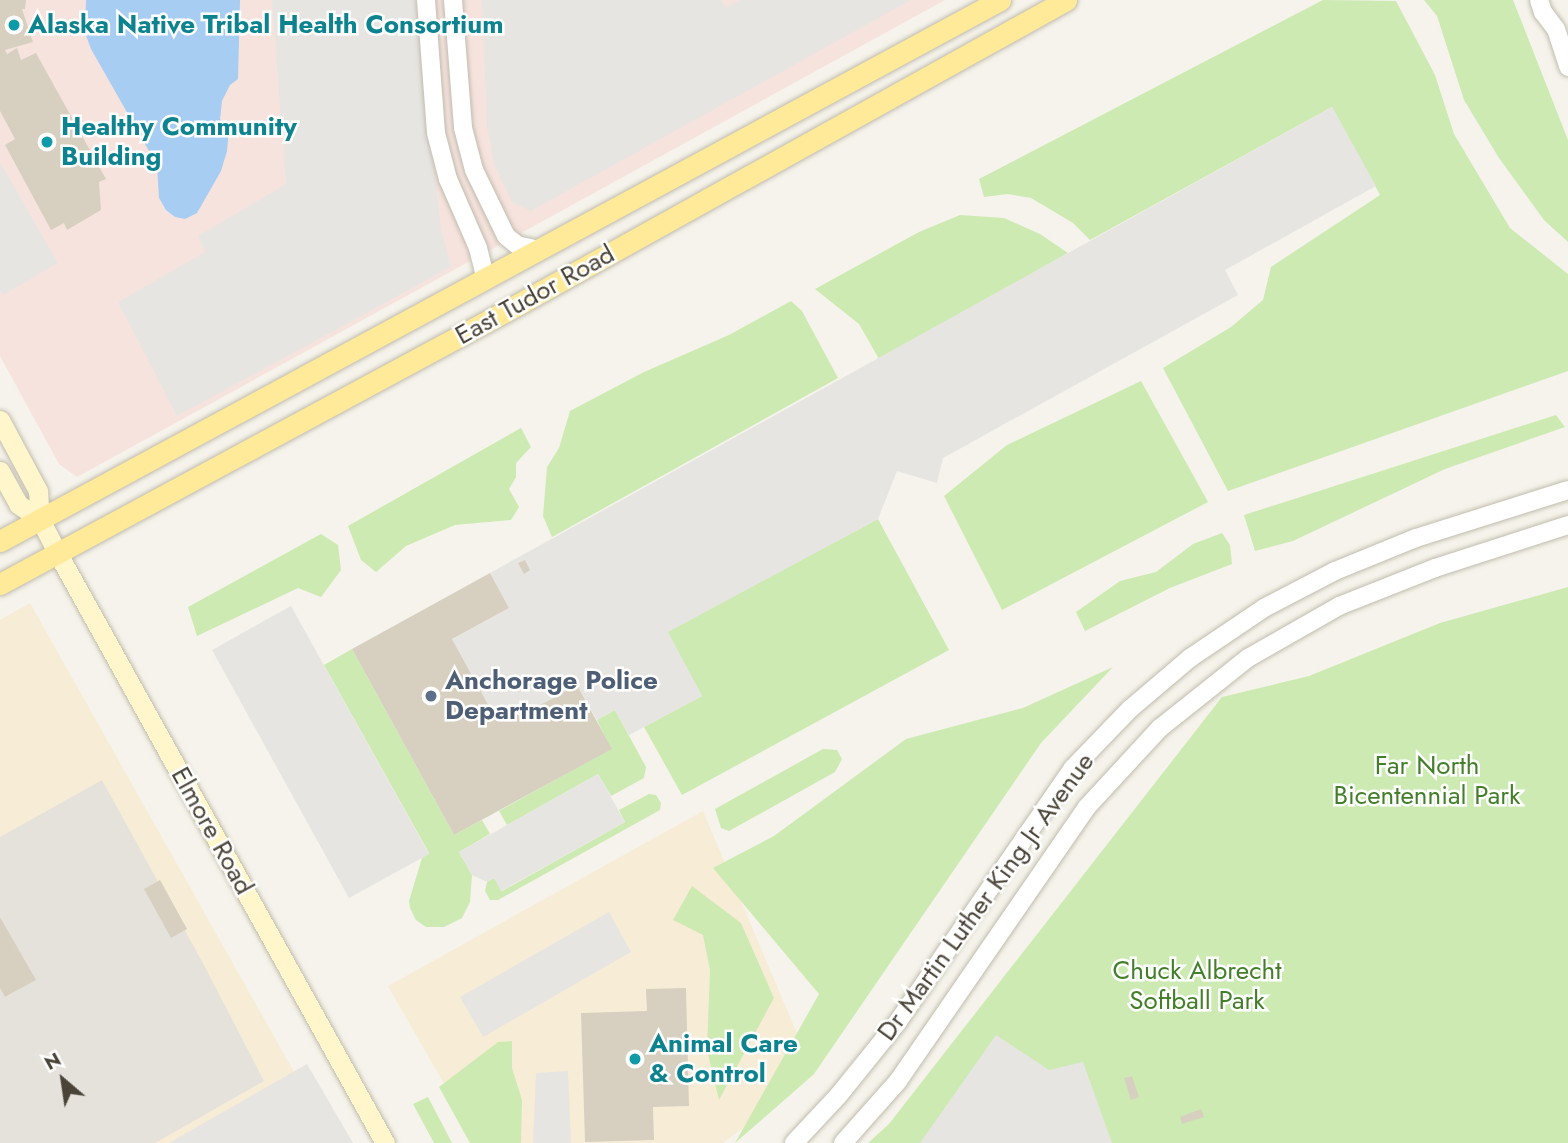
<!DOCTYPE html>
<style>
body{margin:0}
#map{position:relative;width:1568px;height:1143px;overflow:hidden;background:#f5f3eb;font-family:Jost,sans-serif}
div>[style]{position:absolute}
.commercial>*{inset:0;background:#f7ecd6}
.industrial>*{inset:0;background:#e5e2dc}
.medical>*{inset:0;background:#f6e3de}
.green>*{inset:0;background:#cdeab3}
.parking>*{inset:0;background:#e7e5e2}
.water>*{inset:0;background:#a7cdf2}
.building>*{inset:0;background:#d7d0c0}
.roads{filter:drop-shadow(0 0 2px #c1bcad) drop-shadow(0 0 2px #c1bcad)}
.tertiary>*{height:18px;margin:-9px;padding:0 9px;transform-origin:9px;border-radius:9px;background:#fff}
.secondary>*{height:19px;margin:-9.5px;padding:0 9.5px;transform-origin:9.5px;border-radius:9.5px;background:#fff7cb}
.primary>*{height:21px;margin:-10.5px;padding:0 10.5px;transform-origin:10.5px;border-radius:10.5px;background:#ffea9a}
.dots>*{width:19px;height:19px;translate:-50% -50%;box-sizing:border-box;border:4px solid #fff;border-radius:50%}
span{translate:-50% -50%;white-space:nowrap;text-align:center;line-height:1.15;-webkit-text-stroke:5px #fff;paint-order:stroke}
.culture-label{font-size:26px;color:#0d838f;font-weight:700}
.left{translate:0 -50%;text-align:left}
.street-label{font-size:26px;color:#4a4438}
.service-label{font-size:26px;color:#4e5e75;font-weight:700}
.park-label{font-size:26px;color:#437e29}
.north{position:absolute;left:28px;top:1045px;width:70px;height:70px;-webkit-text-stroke:5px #fff;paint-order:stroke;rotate:331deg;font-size:19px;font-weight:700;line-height:28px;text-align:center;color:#4a4438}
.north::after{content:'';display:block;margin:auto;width:24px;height:32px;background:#4a4438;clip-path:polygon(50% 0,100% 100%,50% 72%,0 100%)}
</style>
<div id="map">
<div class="commercial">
<div style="clip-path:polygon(30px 603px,334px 1143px,0 1143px,0 620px)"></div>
<div style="clip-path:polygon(703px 811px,814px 1074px,723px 1143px,478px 1143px,388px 986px)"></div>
</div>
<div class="industrial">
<div style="clip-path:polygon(102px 780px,205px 967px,264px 1081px,155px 1143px,0 1143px,0 988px,6px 997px,35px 980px,0 917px,0 837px)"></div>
</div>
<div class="medical">
<div style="clip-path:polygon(0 0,945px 0,77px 477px,59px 464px,0 356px)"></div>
</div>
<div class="green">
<div style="clip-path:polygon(1323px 0,1396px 1px,1435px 75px,1454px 134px,1510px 228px,1568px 274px,1568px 371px,1228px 491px,1163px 368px,1231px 327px,1263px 300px,1271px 267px,1380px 195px,1332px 107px,1090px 240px,1073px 223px,1031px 198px,1008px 194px,984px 197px,979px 179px)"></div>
<div style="clip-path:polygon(1424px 0,1513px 0,1568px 140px,1568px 242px,1544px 220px,1499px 158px,1464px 100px,1437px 16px)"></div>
<div style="clip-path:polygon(960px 215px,1004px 218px,1040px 234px,1068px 253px,879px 359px,859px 324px,815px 289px,919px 232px)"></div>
<div style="clip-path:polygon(791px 301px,802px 311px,838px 378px,552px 537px,543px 516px,547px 467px,559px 448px,570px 411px,644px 372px,729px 335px)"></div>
<div style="clip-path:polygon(1141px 381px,1208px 502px,1002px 610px,944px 496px,1007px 445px)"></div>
<div style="clip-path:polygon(1556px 415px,1565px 427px,1445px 469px,1293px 541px,1255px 551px,1244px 515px)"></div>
<div style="clip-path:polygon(521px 428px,531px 447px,516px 463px,516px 477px,509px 489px,519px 507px,511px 520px,455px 525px,406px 546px,376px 572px,361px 560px,348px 526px)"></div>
<div style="clip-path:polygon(878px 519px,949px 650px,682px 795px,644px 727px,702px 696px,667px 632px)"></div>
<div style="clip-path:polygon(1222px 533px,1230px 545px,1232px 564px,1170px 588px,1085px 631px,1076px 612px,1120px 581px,1156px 572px,1193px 544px)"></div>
<div style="clip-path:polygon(321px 534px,338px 545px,341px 570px,321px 597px,298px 588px,197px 636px,188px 607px)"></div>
<div style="clip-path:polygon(1568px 587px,1568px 1143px,868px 1143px,889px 1124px,1222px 697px,1309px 676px,1440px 623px)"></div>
<div style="clip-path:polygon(352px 649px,454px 835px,482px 820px,490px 834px,459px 852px,472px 875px,470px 902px,462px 918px,444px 927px,426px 927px,416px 920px,410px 908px,409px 901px,422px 858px,429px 853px,324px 665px)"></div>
<div style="clip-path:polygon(1113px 667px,1041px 743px,814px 1074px,735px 1143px,819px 994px,713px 868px,774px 836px,906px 739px,1023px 708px)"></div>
<div style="clip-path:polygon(615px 710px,646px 767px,644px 778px,611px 796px,598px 774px,507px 825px,499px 811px,611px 749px,597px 720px)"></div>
<div style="clip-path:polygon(823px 749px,837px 750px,842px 759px,835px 772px,729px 831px,721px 828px,715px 809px)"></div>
<div style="clip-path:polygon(649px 794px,656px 795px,661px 803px,660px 810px,498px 900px,490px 900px,485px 891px,487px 882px,494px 878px,502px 891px,625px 822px,619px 810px)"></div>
<div style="clip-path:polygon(692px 886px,741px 923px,774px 998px,719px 1100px,707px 1050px,710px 970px,703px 935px,673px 920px)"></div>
<div style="clip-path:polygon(512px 1041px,512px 1068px,522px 1100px,521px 1143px,470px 1143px,439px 1087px,498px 1042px)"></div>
<div style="clip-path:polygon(428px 1097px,452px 1143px,434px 1143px,413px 1104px)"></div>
</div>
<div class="parking">
<div style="clip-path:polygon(272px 0,415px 0,441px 229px,451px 267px,177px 416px,118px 302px,205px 252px,198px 236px,286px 184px)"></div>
<div style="clip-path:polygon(482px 0,721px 0,726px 7px,740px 0,911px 0,531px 211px,512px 202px,494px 164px,487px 125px)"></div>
<div style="clip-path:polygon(1332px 107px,1376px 186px,1225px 270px,1238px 295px,943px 458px,937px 483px,897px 471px,878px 519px,668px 632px,702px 696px,629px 735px,615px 710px,597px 720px,577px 685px,520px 716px,515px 708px,496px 719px,452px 639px,509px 608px,490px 573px)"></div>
<div style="clip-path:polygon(0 162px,58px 263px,3px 295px,0 290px)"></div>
<div style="clip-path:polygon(291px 606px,429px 854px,349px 898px,212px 650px)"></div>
<div style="clip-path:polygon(598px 774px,625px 822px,501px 891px,494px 878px,487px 882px,472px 875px,459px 852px)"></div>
<div style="clip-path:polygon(609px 912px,631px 952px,483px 1037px,460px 997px)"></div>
<div style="clip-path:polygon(996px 1035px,1049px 1070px,1083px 1062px,1112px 1143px,920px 1143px)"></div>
<div style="clip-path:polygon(307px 1064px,353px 1143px,169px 1143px)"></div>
<div style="clip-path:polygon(568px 1071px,571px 1143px,533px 1143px,536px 1073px)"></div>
</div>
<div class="water">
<div style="clip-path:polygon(86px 0,240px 0,238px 79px,230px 85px,222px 101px,220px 119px,229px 129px,227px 151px,221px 171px,197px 213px,185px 219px,175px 217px,166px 210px,159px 198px,157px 165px,91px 49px,85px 33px)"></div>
</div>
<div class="building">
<div style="clip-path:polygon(0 0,26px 0,25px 9px,22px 9px,33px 42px,5px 50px,7px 54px,17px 48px,21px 60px,36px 53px,106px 179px,99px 182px,101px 210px,67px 230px,64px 223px,51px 230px,5px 145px,15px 139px,0 111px)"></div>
<div style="clip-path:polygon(525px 560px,530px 570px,524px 574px,518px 563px)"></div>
<div style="clip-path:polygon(490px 573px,509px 608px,452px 639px,496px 719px,516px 708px,520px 716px,577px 685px,612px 749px,454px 835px,352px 649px)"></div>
<div style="clip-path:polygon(160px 880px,187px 929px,171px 938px,144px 889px)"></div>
<div style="clip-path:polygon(0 917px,36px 980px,5px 997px,0 988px)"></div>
<div style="clip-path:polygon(686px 988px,689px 1106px,653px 1107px,654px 1140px,585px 1142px,581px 1013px,647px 1011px,646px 989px)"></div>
<div style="clip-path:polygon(1132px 1076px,1139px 1097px,1131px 1100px,1124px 1078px)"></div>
<div style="clip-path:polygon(1201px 1109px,1204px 1117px,1182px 1124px,1180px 1117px)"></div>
</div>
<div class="roads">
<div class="tertiary">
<div style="left:426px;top:0;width:133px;rotate:85.7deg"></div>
<div style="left:436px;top:133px;width:48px;rotate:75.4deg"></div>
<div style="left:448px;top:179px;width:75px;rotate:66.5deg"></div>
<div style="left:478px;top:248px;width:29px;rotate:76deg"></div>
<div style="left:453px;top:0;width:128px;rotate:85.5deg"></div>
<div style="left:463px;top:128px;width:43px;rotate:75.3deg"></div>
<div style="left:474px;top:170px;width:73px;rotate:64.1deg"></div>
<div style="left:506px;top:236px;width:14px;rotate:39deg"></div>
<div style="left:517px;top:245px;width:18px;rotate:13deg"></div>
<div style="left:1539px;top:0;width:13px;rotate:72deg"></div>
<div style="left:1543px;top:12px;width:21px;rotate:53deg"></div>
<div style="left:1556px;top:29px;width:40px;rotate:72deg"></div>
<div style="left:794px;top:1143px;width:64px;rotate:-46.9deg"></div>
<div style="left:838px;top:1096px;width:94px;rotate:-51.1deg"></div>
<div style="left:897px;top:1023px;width:310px;rotate:-55.4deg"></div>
<div style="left:1073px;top:768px;width:82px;rotate:-46deg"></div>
<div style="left:1130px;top:709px;width:79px;rotate:-40.4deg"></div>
<div style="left:1190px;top:658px;width:89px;rotate:-34deg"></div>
<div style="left:1264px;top:608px;width:80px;rotate:-27.5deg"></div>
<div style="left:1335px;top:571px;width:87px;rotate:-22.2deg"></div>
<div style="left:1416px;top:538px;width:159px;rotate:-17.5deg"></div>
<div style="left:843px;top:1143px;width:83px;rotate:-48.4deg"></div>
<div style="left:898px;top:1081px;width:333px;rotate:-55.4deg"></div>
<div style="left:1087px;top:807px;width:108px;rotate:-47.3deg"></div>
<div style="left:1160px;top:728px;width:112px;rotate:-38.5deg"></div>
<div style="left:1248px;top:658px;width:105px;rotate:-29.7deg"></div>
<div style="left:1339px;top:606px;width:103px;rotate:-21.6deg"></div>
<div style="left:1435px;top:568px;width:140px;rotate:-17.9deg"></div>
</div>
<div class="secondary">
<div style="left:0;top:420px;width:81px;rotate:61.8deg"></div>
<div style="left:38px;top:491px;width:28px;rotate:86deg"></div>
<div style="left:40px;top:519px;width:37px;rotate:63deg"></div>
<div style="left:57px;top:552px;width:676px;rotate:60.97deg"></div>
<div style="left:0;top:471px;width:38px;rotate:61deg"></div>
<div style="left:18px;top:504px;width:27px;rotate:34deg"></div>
</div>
<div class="primary">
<div style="left:0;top:541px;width:1137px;rotate:-28.41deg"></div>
<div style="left:0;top:584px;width:587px;rotate:-28.35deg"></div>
<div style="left:517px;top:305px;width:628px;rotate:-29.05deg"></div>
</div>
</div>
<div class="dots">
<div style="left:14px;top:25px;background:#0f9aa8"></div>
<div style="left:47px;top:142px;background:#0f9aa8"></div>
<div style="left:431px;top:696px;background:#5c6f8a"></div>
<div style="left:635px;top:1059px;background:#0f9aa8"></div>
</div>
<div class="culture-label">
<span class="left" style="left:28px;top:25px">Alaska Native Tribal Health Consortium</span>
<span class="left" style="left:61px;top:142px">Healthy Community<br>Building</span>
<span class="left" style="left:649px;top:1059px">Animal Care<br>&amp; Control</span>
</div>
<div class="street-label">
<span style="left:535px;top:295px;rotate:-29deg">East Tudor Road</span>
<span style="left:212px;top:831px;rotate:61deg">Elmore Road</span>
<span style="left:986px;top:897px;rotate:-54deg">Dr Martin Luther King Jr Avenue</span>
</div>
<div class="service-label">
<span class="left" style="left:445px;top:696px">Anchorage Police<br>Department</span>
</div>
<div class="park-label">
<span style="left:1427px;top:781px">Far North<br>Bicentennial Park</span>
<span style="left:1197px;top:986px">Chuck Albrecht<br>Softball Park</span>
</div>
<div class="north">N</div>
</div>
